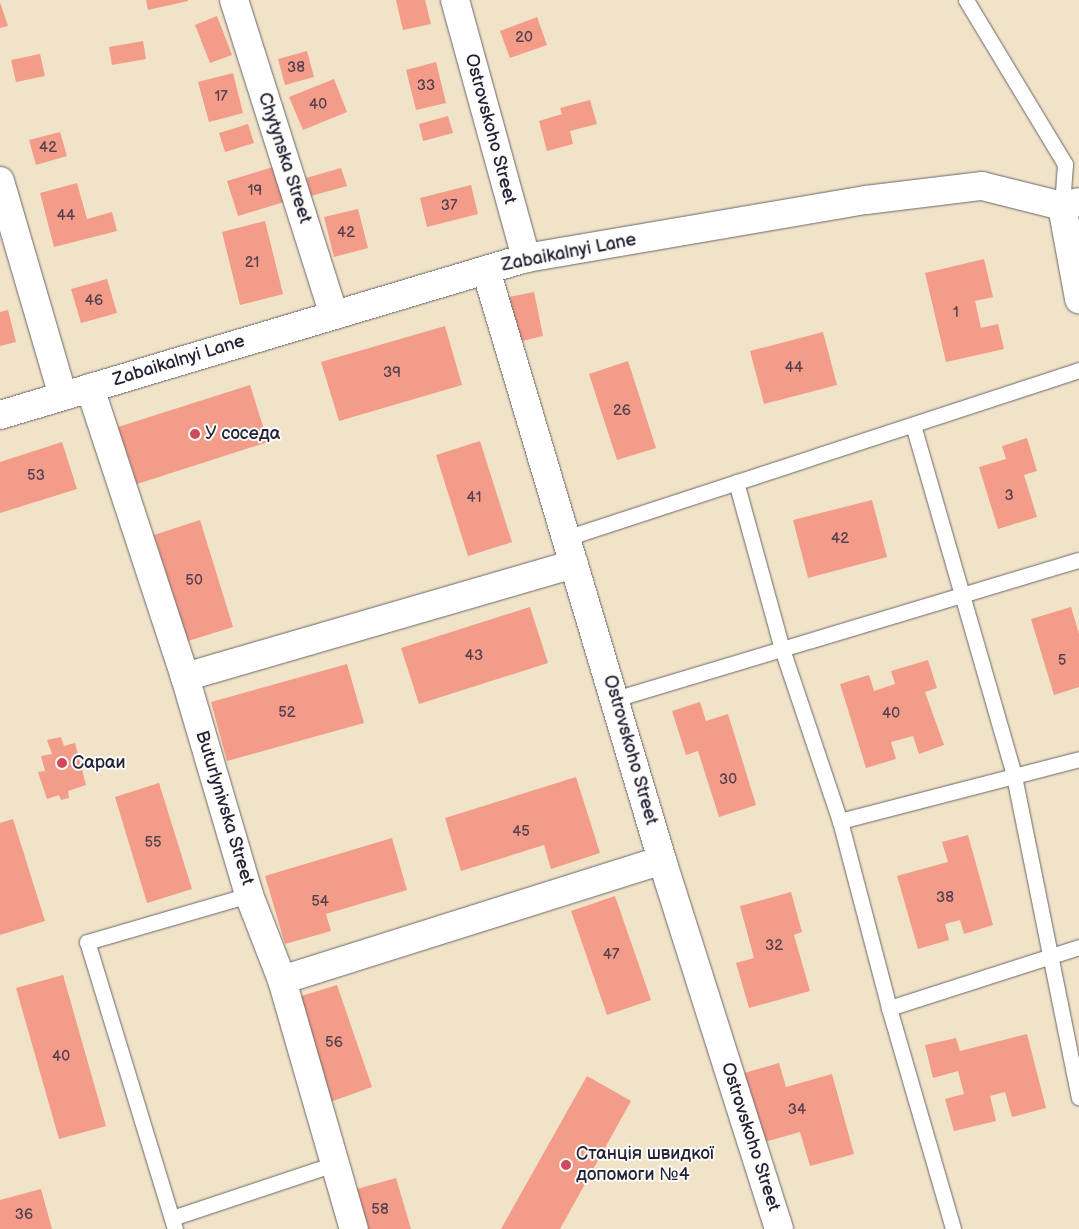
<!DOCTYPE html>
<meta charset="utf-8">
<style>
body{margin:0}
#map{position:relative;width:1079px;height:1229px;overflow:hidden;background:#f1e3c7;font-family:"Balsamiq Sans",sans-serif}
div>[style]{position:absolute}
.building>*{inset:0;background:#f29c89}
.roads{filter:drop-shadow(0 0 1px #6a666c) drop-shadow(0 0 1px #6a666c)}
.lane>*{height:15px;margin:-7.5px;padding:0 7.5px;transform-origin:7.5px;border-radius:7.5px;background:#fff}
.street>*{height:28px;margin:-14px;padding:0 14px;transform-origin:14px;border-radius:14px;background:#fff}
.dots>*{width:14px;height:14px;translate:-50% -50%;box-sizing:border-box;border:2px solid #fdfcf7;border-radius:50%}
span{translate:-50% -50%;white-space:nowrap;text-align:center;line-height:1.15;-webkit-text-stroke:4px #fdfcf7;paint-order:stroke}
.number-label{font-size:15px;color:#56404e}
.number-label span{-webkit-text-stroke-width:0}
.street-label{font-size:18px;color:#22223b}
.poi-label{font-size:18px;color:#22223b}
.left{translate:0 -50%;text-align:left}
</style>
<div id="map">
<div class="building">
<div style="clip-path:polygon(146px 0,188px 0,188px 1px,148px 10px)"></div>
<div style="clip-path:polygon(396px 0,425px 0,431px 24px,403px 30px)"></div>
<div style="clip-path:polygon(0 2px,8px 26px,0 28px)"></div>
<div style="clip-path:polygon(217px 16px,232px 55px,210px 63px,195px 25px)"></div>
<div style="clip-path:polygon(537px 17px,547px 45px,510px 58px,500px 31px)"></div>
<div style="clip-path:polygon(143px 41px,146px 59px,112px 65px,109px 47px)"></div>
<div style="clip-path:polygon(307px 51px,314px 77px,285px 85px,278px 59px)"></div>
<div style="clip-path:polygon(40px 54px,45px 76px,16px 82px,11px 60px)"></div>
<div style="clip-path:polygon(436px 62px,446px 103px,416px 110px,406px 70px)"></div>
<div style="clip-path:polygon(233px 73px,243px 113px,209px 122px,198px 82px)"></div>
<div style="clip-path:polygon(334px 79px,347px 112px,303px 130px,289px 97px)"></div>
<div style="clip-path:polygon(590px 100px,597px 124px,570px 131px,573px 144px,547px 151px,539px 121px,562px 114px,560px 108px)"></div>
<div style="clip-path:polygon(448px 116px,453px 133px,423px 141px,419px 124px)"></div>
<div style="clip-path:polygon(248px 124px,254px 143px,225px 152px,219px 133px)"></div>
<div style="clip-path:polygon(60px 132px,67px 156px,36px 165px,29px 140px)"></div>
<div style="clip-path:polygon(273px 167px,284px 202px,238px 216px,227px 181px)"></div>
<div style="clip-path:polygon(341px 168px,347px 186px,311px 196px,306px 178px)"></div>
<div style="clip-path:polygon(77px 183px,87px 219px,112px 212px,117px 231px,54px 247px,40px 193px)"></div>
<div style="clip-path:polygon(471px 185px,478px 214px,427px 227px,420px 198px)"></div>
<div style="clip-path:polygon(358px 209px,368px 248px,334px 257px,324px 217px)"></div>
<div style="clip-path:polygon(265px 221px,283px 294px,240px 305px,222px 232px)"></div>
<div style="clip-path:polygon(984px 259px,993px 297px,975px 301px,981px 328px,998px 324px,1004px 349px,946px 362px,925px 273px)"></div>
<div style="clip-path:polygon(107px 279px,117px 313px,81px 323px,71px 289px)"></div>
<div style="clip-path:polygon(534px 292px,543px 336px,518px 342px,509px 297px)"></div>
<div style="clip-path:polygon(8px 310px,16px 342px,0 346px,0 312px)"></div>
<div style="clip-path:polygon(445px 326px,462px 385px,339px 421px,321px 362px)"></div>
<div style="clip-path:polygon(823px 332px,837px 385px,764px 404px,750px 351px)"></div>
<div style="clip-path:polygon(628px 361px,656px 448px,617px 460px,589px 374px)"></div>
<div style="clip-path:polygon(250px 385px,268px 442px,137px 484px,118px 427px)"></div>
<div style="clip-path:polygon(1027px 438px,1037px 471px,1024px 475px,1037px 517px,998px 529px,979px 467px,1006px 459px,1002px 446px)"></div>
<div style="clip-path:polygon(480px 441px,512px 542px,468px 556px,436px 455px)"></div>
<div style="clip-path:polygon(62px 442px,77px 489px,0 513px,0 462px)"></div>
<div style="clip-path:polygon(872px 500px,887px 557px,808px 578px,793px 520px)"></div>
<div style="clip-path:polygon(200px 520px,233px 627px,188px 641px,154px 535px)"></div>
<div style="clip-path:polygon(530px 607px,548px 663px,419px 704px,401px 648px)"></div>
<div style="clip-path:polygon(1071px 607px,1079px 634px,1079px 687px,1054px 695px,1031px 619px)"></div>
<div style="clip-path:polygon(928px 660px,937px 688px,925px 692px,944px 745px,919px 754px,913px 736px,891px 742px,896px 759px,866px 768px,840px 684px,869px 675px,874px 691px,895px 684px,891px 671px)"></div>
<div style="clip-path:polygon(347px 664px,364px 723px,227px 761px,211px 702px)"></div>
<div style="clip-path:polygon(700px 702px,706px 721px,728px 714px,756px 805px,719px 817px,698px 751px,686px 755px,672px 711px)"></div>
<div style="clip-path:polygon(61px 737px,64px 746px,75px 743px,86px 785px,68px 791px,69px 798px,61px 800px,59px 795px,47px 799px,38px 772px,45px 771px,41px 756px,52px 754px,47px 740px)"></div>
<div style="clip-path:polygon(576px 777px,600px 853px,551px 869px,544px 845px,461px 871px,445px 818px)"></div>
<div style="clip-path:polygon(159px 783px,192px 889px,147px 903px,115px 797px)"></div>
<div style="clip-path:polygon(13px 819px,45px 921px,0 935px,0 823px)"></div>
<div style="clip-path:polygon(968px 835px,993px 925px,964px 934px,960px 920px,945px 924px,949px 940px,918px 949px,897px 876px,948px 862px,942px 842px)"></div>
<div style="clip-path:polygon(392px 838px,407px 890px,326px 914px,331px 931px,285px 944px,265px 876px)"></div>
<div style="clip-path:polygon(791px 892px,802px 932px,794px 935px,810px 991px,749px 1008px,736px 963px,754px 958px,740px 906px)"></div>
<div style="clip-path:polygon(615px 896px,651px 1000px,607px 1015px,571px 911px)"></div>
<div style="clip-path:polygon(63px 975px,106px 1126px,59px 1139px,16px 988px)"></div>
<div style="clip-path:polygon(337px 985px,372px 1087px,330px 1102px,295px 998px)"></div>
<div style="clip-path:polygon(1027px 1034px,1046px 1108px,1012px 1117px,1005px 1092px,990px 1096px,996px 1121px,954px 1131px,945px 1099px,964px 1094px,958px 1071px,933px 1078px,925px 1045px,956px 1038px,960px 1051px)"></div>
<div style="clip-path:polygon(779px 1063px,786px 1087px,832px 1074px,854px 1154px,810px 1166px,800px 1132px,761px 1143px,741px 1074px)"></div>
<div style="clip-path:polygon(587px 1076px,631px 1101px,560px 1229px,501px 1229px)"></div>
<div style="clip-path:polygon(396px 1178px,411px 1229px,361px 1229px,350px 1191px)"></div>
<div style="clip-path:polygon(41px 1189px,52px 1229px,0 1229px,0 1200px)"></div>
</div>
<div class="roads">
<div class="lane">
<div style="left:966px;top:0;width:192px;rotate:58.9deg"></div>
<div style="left:1065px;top:164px;width:42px;rotate:94.1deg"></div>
<div style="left:913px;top:425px;width:365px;rotate:73.9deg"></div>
<div style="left:1014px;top:776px;width:328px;rotate:78.6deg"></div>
<div style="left:736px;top:482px;width:173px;rotate:74.6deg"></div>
<div style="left:782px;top:649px;width:182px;rotate:71.4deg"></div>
<div style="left:840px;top:821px;width:193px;rotate:75.3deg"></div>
<div style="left:889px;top:1008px;width:230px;rotate:73.8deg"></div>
<div style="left:566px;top:538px;width:540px;rotate:-18.13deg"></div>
<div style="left:615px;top:699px;width:484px;rotate:-16.7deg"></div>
<div style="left:840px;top:821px;width:247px;rotate:-14.5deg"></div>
<div style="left:889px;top:1008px;width:200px;rotate:-17.8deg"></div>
<div style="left:172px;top:1218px;width:174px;rotate:-18.4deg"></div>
<div style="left:175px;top:1229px;width:300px;rotate:-107deg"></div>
<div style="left:87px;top:942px;width:169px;rotate:-16.2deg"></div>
</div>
<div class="street">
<div style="left:234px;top:0;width:330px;rotate:72.4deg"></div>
<div style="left:455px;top:0;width:268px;rotate:74.6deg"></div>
<div style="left:0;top:181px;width:224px;rotate:73.7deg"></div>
<div style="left:1062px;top:206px;width:95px;rotate:79.6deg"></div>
<div style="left:486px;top:270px;width:616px;rotate:73.39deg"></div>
<div style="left:662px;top:860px;width:387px;rotate:72.4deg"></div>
<div style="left:90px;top:388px;width:304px;rotate:71.8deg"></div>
<div style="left:185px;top:677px;width:227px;rotate:73.6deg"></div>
<div style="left:249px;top:895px;width:91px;rotate:68.8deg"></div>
<div style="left:282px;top:980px;width:259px;rotate:73.9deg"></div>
<div style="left:0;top:415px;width:549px;rotate:-16.62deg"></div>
<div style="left:526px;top:258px;width:345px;rotate:-9.7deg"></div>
<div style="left:866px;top:200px;width:117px;rotate:-6.9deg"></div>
<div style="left:982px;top:186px;width:82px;rotate:14deg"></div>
<div style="left:1062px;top:206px;width:17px;rotate:-13deg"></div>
<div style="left:185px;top:677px;width:405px;rotate:-16.2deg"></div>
<div style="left:282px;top:980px;width:398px;rotate:-17.5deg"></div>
</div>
</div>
<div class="dots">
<div style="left:195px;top:434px;background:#d1495b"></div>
<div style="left:62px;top:763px;background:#d1495b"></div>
<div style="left:566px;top:1165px;background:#d1495b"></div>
</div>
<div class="number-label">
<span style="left:524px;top:38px">20</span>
<span style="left:296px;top:68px">38</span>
<span style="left:426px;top:86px">33</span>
<span style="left:221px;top:97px">17</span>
<span style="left:318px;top:105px">40</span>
<span style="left:48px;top:148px">42</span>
<span style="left:255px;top:191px">19</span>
<span style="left:449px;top:206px">37</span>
<span style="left:66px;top:216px">44</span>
<span style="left:346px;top:233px">42</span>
<span style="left:252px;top:263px">21</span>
<span style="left:94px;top:301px">46</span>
<span style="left:956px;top:313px">1</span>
<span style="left:794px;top:368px">44</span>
<span style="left:392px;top:373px">39</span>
<span style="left:622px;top:411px">26</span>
<span style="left:36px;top:476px">53</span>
<span style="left:1009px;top:496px">3</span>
<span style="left:474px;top:498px">41</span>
<span style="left:840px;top:539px">42</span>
<span style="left:194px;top:581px">50</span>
<span style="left:474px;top:656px">43</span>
<span style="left:1062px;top:661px">5</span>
<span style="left:287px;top:713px">52</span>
<span style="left:891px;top:714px">40</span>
<span style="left:728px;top:780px">30</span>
<span style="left:521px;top:832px">45</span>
<span style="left:153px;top:843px">55</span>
<span style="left:945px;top:898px">38</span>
<span style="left:320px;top:902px">54</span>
<span style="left:774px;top:946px">32</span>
<span style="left:611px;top:955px">47</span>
<span style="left:334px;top:1043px">56</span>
<span style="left:61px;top:1057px">40</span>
<span style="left:797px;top:1110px">34</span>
<span style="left:380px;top:1210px">58</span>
<span style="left:24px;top:1215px">36</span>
</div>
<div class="street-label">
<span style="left:490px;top:129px;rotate:75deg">Ostrovskoho Street</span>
<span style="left:284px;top:158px;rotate:72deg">Chytynska Street</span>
<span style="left:569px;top:253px;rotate:-11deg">Zabaikalnyi Lane</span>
<span style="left:179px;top:361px;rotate:-17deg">Zabaikalnyi Lane</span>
<span style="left:630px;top:750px;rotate:74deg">Ostrovskoho Street</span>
<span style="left:224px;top:808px;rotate:73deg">Buturlynivska Street</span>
<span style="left:750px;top:1137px;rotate:72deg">Ostrovskoho Street</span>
</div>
<div class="poi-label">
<span class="left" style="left:205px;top:434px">У соседа</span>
<span class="left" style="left:72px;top:763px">Сараи</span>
<span class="left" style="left:576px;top:1165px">Станція швидкої<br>допомоги №4</span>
</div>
</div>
